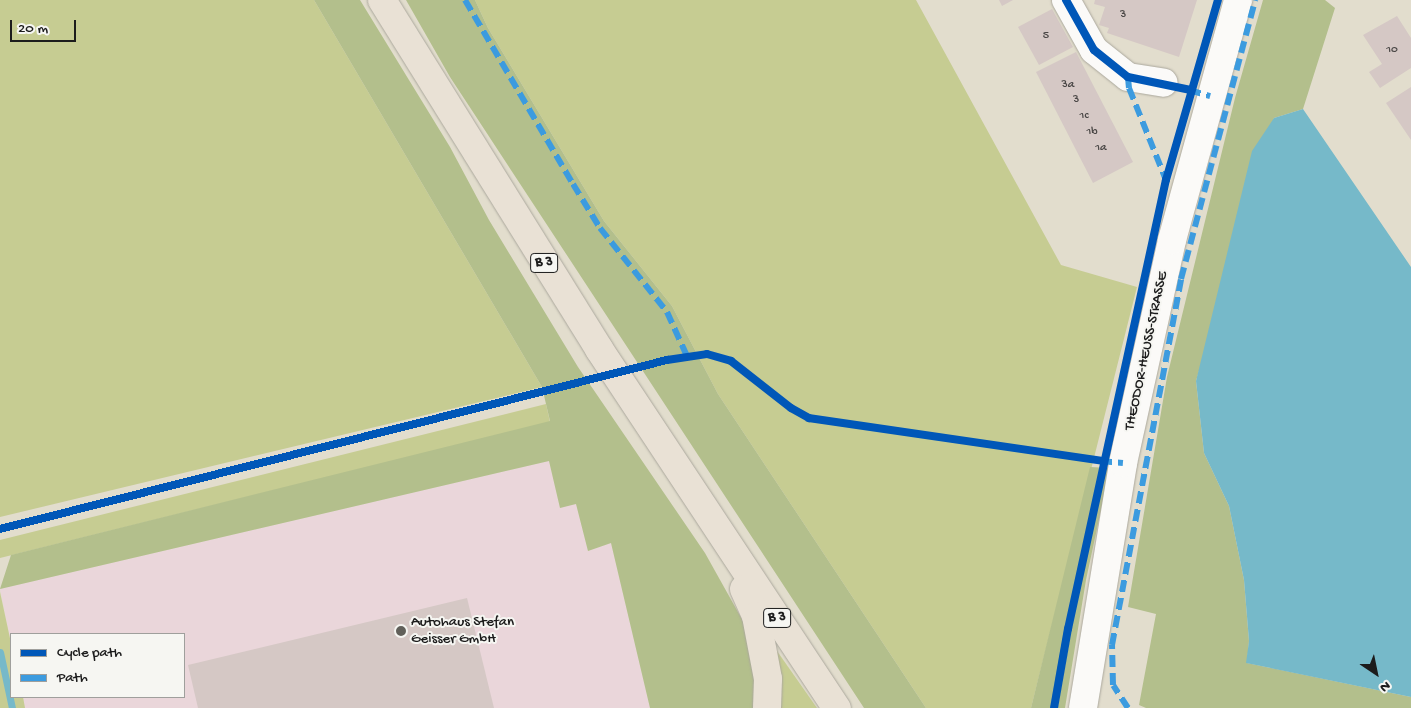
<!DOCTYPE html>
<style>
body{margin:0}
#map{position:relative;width:1411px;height:708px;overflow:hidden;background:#e2ddcd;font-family:"Gochi Hand",sans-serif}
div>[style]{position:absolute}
.built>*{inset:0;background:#ead6da}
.green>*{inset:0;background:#c6cc92}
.forest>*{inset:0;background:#b3bf8c}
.water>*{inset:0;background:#76b9c9}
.stream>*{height:7px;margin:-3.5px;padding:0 3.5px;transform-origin:3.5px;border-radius:3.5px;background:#76b9c9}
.building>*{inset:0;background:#d5c8c5}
.roads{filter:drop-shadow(0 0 1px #aba89d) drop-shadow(0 0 1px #aba89d)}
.minor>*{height:28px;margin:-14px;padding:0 14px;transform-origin:14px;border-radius:14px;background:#fbfaf8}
.major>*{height:28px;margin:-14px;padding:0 14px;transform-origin:14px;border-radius:14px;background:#e9e1d5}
.quiet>*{height:6px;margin-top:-3px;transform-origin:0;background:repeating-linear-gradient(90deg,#3c9bdf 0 12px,transparent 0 18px)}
.cycleway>*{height:8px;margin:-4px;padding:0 4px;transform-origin:4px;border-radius:4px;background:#0057b8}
.dots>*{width:14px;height:14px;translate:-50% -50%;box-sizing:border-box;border:2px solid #f6f6f2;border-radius:50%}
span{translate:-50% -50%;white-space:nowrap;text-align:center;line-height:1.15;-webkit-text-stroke:4px #f6f6f2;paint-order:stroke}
.number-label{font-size:12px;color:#4a4746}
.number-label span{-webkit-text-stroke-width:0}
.shield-label span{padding:1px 4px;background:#f6f6f2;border:1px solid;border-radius:4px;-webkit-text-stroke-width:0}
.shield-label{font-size:14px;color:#1c1c1c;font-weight:700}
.street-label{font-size:15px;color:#1c1c1c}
.poi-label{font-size:15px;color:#1c1c1c}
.left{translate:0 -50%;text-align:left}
.legend{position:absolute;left:10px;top:633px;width:175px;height:65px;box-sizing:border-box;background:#f6f6f2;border:1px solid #9f9f9c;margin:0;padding:6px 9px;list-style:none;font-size:15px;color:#1c1c1c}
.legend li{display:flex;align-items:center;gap:10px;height:25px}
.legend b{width:25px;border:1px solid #9f9f9c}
.north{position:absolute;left:1351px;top:648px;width:50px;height:50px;-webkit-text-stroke:4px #f6f6f2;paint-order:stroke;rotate:146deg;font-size:14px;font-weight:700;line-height:20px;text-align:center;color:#1c1c1c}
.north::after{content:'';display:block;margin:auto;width:18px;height:22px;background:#1c1c1c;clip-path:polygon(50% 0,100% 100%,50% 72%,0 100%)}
.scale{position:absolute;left:10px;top:20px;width:66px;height:22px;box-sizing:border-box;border:2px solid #1c1c1c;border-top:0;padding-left:6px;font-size:15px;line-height:18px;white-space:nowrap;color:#1c1c1c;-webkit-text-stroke:4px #f6f6f2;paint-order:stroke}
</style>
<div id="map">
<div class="built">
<div style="clip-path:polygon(549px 461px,560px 508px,576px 503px,588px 551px,611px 543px,650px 708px,25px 708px,23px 697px,184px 697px,184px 634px,11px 634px,11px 643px,0 589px)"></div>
</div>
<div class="green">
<div style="clip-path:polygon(0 0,314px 0,542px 387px,0 517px)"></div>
<div style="clip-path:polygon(475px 0,916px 0,1061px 265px,1137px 287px,1031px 708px,926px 708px,718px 394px,672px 306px,604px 221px,488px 28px)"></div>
<div style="clip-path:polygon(546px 404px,550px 422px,0 558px,0 540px)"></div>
<div style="clip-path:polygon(0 592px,11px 643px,11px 697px,23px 697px,25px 708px,0 708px)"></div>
<div style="clip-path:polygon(777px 651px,817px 708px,776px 708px,773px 654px)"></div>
</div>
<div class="forest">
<div style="clip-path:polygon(314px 0,360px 0,450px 147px,489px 220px,578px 367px,705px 553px,743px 621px,759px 689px,757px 708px,650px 708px,611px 543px,588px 551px,576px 504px,560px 508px,549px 461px,0 589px,11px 555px,550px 421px,542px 387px)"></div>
<div style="clip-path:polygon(406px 0,475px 0,488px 28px,604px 221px,672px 306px,718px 394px,926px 708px,864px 708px,450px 77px)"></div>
<div style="clip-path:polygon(1263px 0,1325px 0,1335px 8px,1303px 109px,1274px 118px,1196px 381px,1204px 453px,1229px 506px,1244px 580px,1249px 641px,1247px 663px,1411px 697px,1411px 708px,1146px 708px,1139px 705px,1156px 614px,1128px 607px,1167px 377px,1235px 98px)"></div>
<div style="clip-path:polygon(1090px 467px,1110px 468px,1086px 580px,1065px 708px,1031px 708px)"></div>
</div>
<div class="water">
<div style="clip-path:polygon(1303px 109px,1411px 267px,1411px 697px,1246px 663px,1249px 641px,1244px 580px,1229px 506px,1204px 453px,1196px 381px,1252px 151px,1274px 118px)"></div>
</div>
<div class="stream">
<div style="left:0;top:652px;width:57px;rotate:77.9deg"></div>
</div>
<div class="building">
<div style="clip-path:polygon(999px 0,1013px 0,1002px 6px)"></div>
<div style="clip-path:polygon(1095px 0,1197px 0,1179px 57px,1107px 33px,1109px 28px,1099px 25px,1105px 7px,1094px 4px)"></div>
<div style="clip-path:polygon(1052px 9px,1073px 47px,1039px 65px,1018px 27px)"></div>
<div style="clip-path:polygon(1397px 16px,1411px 38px,1411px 68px,1380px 88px,1369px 72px,1382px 64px,1363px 35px)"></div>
<div style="clip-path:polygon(1076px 52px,1133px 162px,1093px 183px,1036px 72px)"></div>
<div style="clip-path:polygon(1411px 87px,1411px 140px,1386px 103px)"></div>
<div style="clip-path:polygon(467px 598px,494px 708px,198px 708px,188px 665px)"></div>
</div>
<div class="roads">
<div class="minor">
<div style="left:1066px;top:0;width:57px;rotate:60.8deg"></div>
<div style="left:1094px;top:50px;width:43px;rotate:38.5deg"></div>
<div style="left:1128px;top:77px;width:36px;rotate:9deg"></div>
<div style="left:1083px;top:708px;width:248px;rotate:-80.7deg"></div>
<div style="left:1123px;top:463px;width:228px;rotate:-77.6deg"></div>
<div style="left:1172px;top:240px;width:249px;rotate:-74.6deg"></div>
</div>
<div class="major">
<div style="left:382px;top:0;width:411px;rotate:58.1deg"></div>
<div style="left:599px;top:349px;width:431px;rotate:56.5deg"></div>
<div style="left:744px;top:589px;width:30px;rotate:66deg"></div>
<div style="left:756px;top:616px;width:64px;rotate:79.2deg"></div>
<div style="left:768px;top:679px;width:29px;rotate:92deg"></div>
</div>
</div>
<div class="quiet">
<div style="left:465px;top:0;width:213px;rotate:59.6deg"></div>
<div style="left:573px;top:184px;width:52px;rotate:58.5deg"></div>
<div style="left:600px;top:228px;width:107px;rotate:51.4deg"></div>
<div style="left:667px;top:312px;width:48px;rotate:65.6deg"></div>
<div style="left:1128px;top:77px;width:11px;rotate:85deg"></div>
<div style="left:1129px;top:88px;width:99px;rotate:68.1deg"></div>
<div style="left:1189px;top:90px;width:22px;rotate:16deg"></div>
<div style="left:1100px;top:461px;width:23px;rotate:5deg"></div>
<div style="left:1128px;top:708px;width:27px;rotate:-123deg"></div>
<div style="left:1113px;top:685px;width:40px;rotate:-91.4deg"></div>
<div style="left:1112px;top:645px;width:372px;rotate:-79.3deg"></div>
<div style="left:1181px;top:279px;width:289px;rotate:-75.1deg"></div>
</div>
<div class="cycleway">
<div style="left:1066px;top:0;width:57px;rotate:60.8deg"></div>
<div style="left:1094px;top:50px;width:43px;rotate:38.5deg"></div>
<div style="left:1128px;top:77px;width:64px;rotate:11.7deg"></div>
<div style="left:0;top:529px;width:688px;rotate:-14.22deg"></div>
<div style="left:667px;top:360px;width:40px;rotate:-8.5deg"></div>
<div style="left:707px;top:354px;width:25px;rotate:16deg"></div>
<div style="left:731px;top:361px;width:76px;rotate:38.1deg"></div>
<div style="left:791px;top:408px;width:21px;rotate:29deg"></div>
<div style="left:809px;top:418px;width:298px;rotate:8.3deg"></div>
<div style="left:1054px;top:708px;width:80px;rotate:-80deg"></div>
<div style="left:1068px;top:629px;width:460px;rotate:-77.7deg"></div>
<div style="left:1166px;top:180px;width:187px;rotate:-73.9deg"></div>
</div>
<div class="dots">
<div style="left:401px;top:631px;background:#61605a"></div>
</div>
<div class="number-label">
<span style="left:1123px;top:16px">3</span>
<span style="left:1046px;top:37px">5</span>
<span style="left:1392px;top:51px">10</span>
<span style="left:1068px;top:86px">3a</span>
<span style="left:1076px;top:101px">3</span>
<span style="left:1084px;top:117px">1c</span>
<span style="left:1092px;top:133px">1b</span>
<span style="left:1101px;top:149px">1a</span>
</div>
<div class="shield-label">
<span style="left:544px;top:263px">B 3</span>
<span style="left:777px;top:618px">B 3</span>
</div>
<div class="street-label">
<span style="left:1147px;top:351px;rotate:-78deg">THEODOR-HEUSS-STRASSE</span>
</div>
<div class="poi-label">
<span class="left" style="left:411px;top:631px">Autohaus Stefan<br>Geisser GmbH</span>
</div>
<ul class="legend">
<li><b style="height:6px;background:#0057b8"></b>Cycle path</li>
<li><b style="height:6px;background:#3c9bdf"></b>Path</li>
</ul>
<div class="north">N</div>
<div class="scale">20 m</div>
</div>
